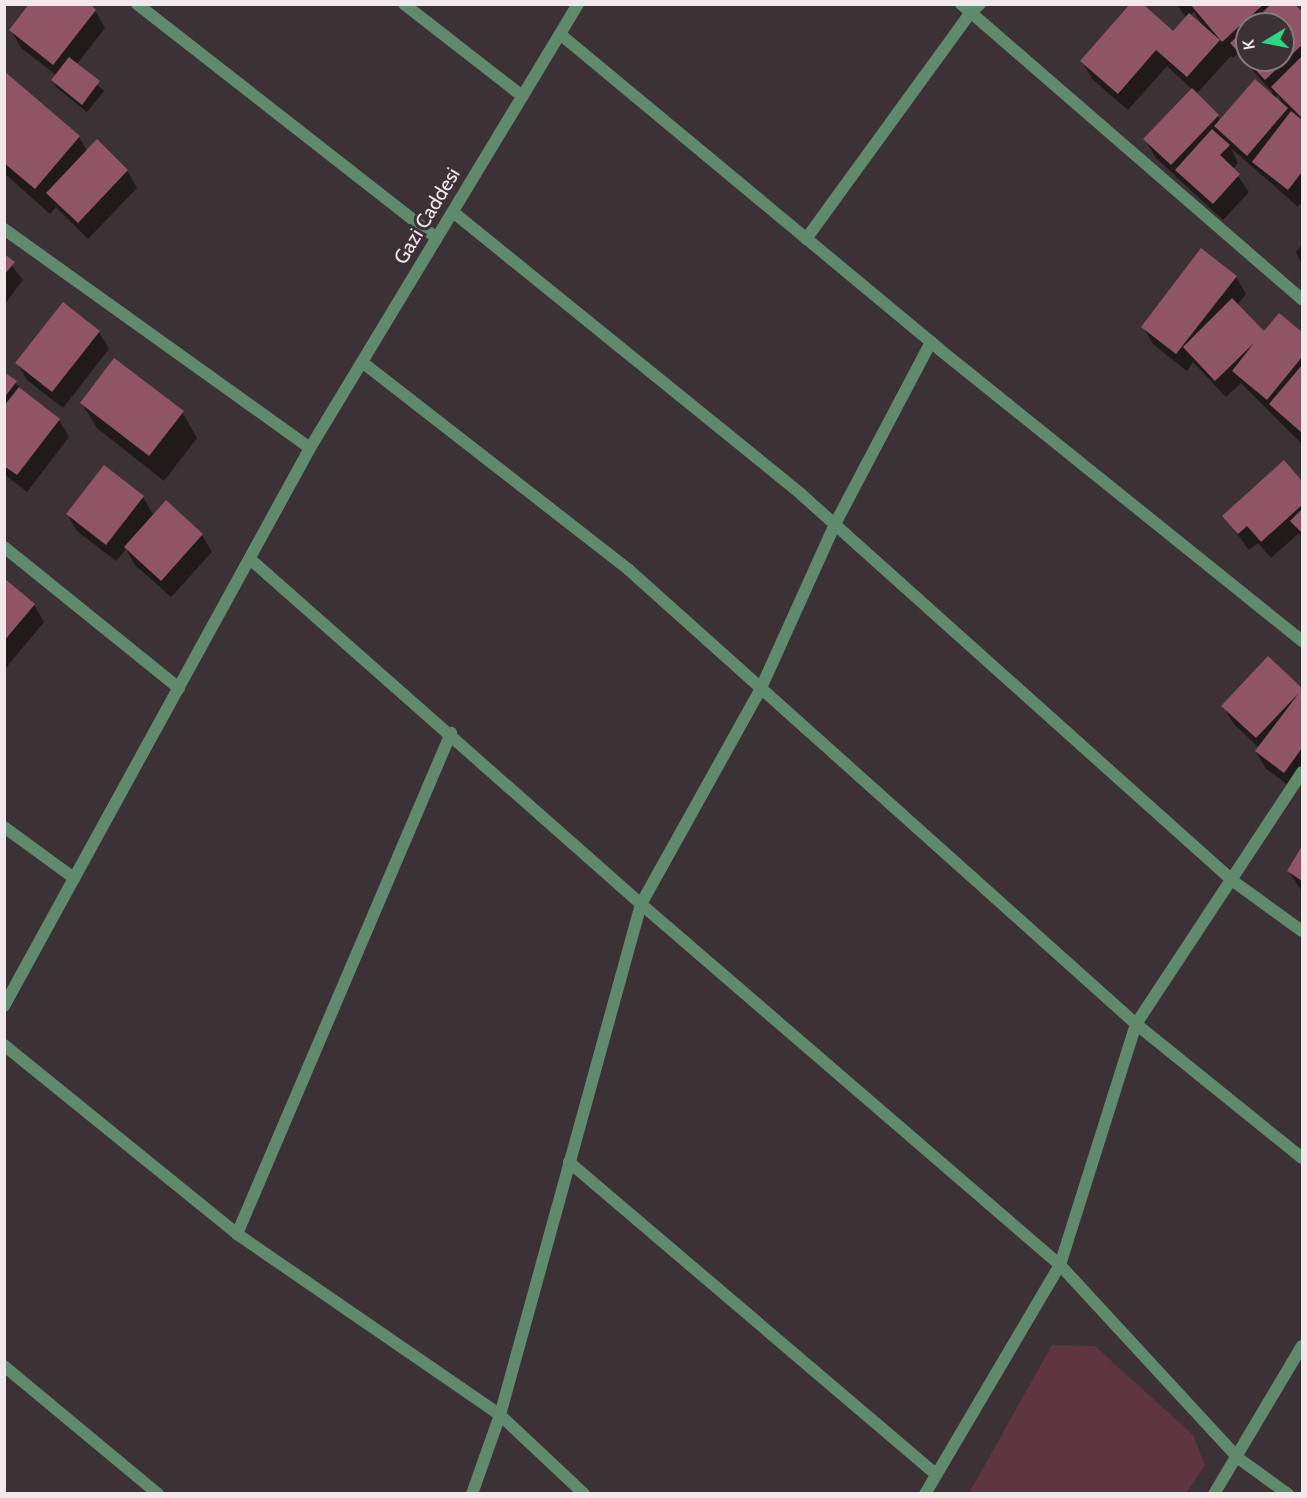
<!DOCTYPE html>
<style>
body{margin:0}
#map{position:relative;width:1307px;height:1498px;overflow:hidden;background:#3c3134;font-family:Cabin,sans-serif}
div>[style]{position:absolute}
.green>*{inset:0;background:#5e3541}
.shadow>*{inset:0;background:#0007}
.building>*{inset:0;background:#8f5466}
.street>*{height:12px;margin:-6px;padding:0 6px;transform-origin:6px;border-radius:6px;background:#5f8a6e}
span{translate:-50% -50%;white-space:nowrap;text-align:center;line-height:1.15;-webkit-text-stroke:6px #3c3134;paint-order:stroke}
.street-label{font-size:20px;color:#f0e8ea}
.frame{position:absolute;inset:0;border:6px solid #f0e8ea;pointer-events:none}
.north{position:absolute;left:1235px;top:12px;width:60px;height:60px;box-sizing:border-box;background:#3c3134;border:2px solid #847a7d;border-radius:50%;rotate:260deg;font-size:16px;font-weight:700;line-height:24px;text-align:center;color:#f0e8ea}
.north::after{content:'';display:block;margin:auto;width:21px;height:27px;background:#2dd884;clip-path:polygon(50% 0,100% 100%,50% 72%,0 100%)}
</style>
<div id="map">
<div class="green">
<div style="clip-path:polygon(1052px 1345px,1095px 1346px,1193px 1435px,1205px 1465px,1186px 1493px,969px 1493px)"></div>
</div>
<div class="shadow">
<div style="clip-path:polygon(evenodd,1177px 4px,1293px 4px,1302px 15px,1302px 201px,1298px 207px,1231px 148px,1238px 163px,1233px 169px,1249px 192px,1223px 220px,1155px 157px,1145px 139px,1193px 90px,1167px 66px,1128px 110px,1092px 79px,1082px 61px,1173px 33px,1186px 18px,1177px 4px,1194px 12px,1202px 25px,1190px 15px,1194px 12px,1177px 4px,1247px 24px,1283px 24px,1283px 60px,1247px 60px,1247px 24px,1177px 4px,1238px 54px,1273px 93px,1221px 120px,1196px 94px,1231px 56px,1233px 58px,1238px 54px,1177px 4px,1278px 95px,1284px 106px,1274px 98px,1278px 95px)"></div>
<div style="clip-path:polygon(95px 11px,105px 28px,76px 65px,104px 91px,87px 112px,57px 88px,52px 80px,56px 75px,21px 48px,11px 30px)"></div>
<div style="clip-path:polygon(4px 73px,79px 137px,87px 151px,127px 171px,137px 188px,88px 239px,56px 207px,50px 214px,4px 173px)"></div>
<div style="clip-path:polygon(1302px 245px,1302px 264px,1296px 252px)"></div>
<div style="clip-path:polygon(4px 256px,23px 280px,4px 305px)"></div>
<div style="clip-path:polygon(1236px 277px,1246px 294px,1237px 305px,1264px 333px,1279px 315px,1302px 334px,1302px 444px,1241px 383px,1226px 397px,1193px 362px,1187px 371px,1153px 344px,1143px 327px)"></div>
<div style="clip-path:polygon(99px 332px,109px 349px,63px 408px,27px 380px,17px 363px)"></div>
<div style="clip-path:polygon(4px 374px,59px 420px,69px 437px,27px 492px,4px 474px)"></div>
<div style="clip-path:polygon(82px 403px,182px 412px,197px 438px,164px 481px,97px 428px)"></div>
<div style="clip-path:polygon(1284px 462px,1302px 483px,1302px 539px,1299px 533px,1271px 558px,1258px 543px,1249px 550px,1224px 516px)"></div>
<div style="clip-path:polygon(143px 497px,154px 516px,202px 535px,212px 552px,171px 597px,135px 565px,126px 549px,116px 561px,77px 531px,67px 514px)"></div>
<div style="clip-path:polygon(4px 580px,34px 605px,44px 622px,5px 669px)"></div>
<div style="clip-path:polygon(1268px 658px,1302px 690px,1302px 778px,1294px 789px,1266px 769px,1256px 752px,1259px 748px,1233px 723px,1223px 706px)"></div>
<div style="clip-path:polygon(1302px 849px,1302px 891px,1288px 871px)"></div>
</div>
<div class="building">
<div style="clip-path:polygon(29px 4px,90px 4px,96px 10px,53px 65px,9px 30px)"></div>
<div style="clip-path:polygon(1130px 4px,1143px 4px,1173px 31px,1189px 13px,1220px 40px,1187px 77px,1156px 50px,1118px 94px,1080px 61px)"></div>
<div style="clip-path:polygon(1190px 4px,1264px 4px,1222px 42px)"></div>
<div style="clip-path:polygon(1271px 4px,1295px 4px,1302px 12px,1302px 45px,1265px 80px,1230px 43px,1247px 28px,1247px 60px,1283px 60px,1283px 24px,1251px 24px)"></div>
<div style="clip-path:polygon(1302px 56px,1302px 118px,1271px 87px)"></div>
<div style="clip-path:polygon(69px 57px,100px 81px,82px 105px,51px 80px)"></div>
<div style="clip-path:polygon(4px 71px,80px 136px,35px 189px,4px 163px)"></div>
<div style="clip-path:polygon(1255px 79px,1288px 108px,1247px 156px,1214px 126px)"></div>
<div style="clip-path:polygon(1192px 88px,1219px 115px,1171px 165px,1143px 139px)"></div>
<div style="clip-path:polygon(1291px 111px,1302px 120px,1302px 172px,1288px 190px,1252px 162px)"></div>
<div style="clip-path:polygon(1212px 129px,1230px 145px,1220px 155px,1240px 174px,1213px 204px,1175px 170px)"></div>
<div style="clip-path:polygon(97px 139px,128px 170px,78px 223px,46px 193px)"></div>
<div style="clip-path:polygon(1201px 248px,1237px 276px,1176px 354px,1141px 327px)"></div>
<div style="clip-path:polygon(4px 254px,15px 262px,4px 275px)"></div>
<div style="clip-path:polygon(1232px 298px,1264px 331px,1279px 313px,1302px 332px,1302px 357px,1267px 400px,1232px 371px,1254px 343px,1215px 381px,1183px 347px)"></div>
<div style="clip-path:polygon(63px 302px,100px 331px,52px 392px,15px 363px)"></div>
<div style="clip-path:polygon(114px 358px,184px 411px,149px 456px,80px 403px)"></div>
<div style="clip-path:polygon(1302px 365px,1302px 433px,1269px 404px)"></div>
<div style="clip-path:polygon(4px 372px,17px 381px,4px 398px)"></div>
<div style="clip-path:polygon(19px 387px,60px 419px,17px 475px,4px 466px,4px 406px)"></div>
<div style="clip-path:polygon(1284px 460px,1302px 481px,1302px 505px,1261px 542px,1247px 526px,1238px 534px,1222px 516px)"></div>
<div style="clip-path:polygon(104px 465px,144px 496px,106px 545px,66px 514px)"></div>
<div style="clip-path:polygon(166px 500px,203px 534px,161px 581px,124px 547px)"></div>
<div style="clip-path:polygon(1302px 509px,1302px 533px,1290px 521px)"></div>
<div style="clip-path:polygon(4px 578px,35px 604px,4px 641px)"></div>
<div style="clip-path:polygon(1268px 656px,1302px 688px,1302px 748px,1284px 773px,1255px 751px,1299px 693px,1256px 738px,1221px 706px)"></div>
<div style="clip-path:polygon(1302px 846px,1302px 881px,1287px 871px)"></div>
</div>
<div class="street">
<div style="left:137px;top:4px;width:380px;rotate:38deg"></div>
<div style="left:404px;top:4px;width:150px;rotate:37.9deg"></div>
<div style="left:961px;top:4px;width:451px;rotate:40.9deg"></div>
<div style="left:560px;top:34px;width:493px;rotate:39.7deg"></div>
<div style="left:939px;top:349px;width:466px;rotate:38.8deg"></div>
<div style="left:453px;top:212px;width:449px;rotate:39deg"></div>
<div style="left:802px;top:495px;width:579px;rotate:41.85deg"></div>
<div style="left:1233px;top:881px;width:85px;rotate:35.9deg"></div>
<div style="left:4px;top:229px;width:376px;rotate:35.6deg"></div>
<div style="left:806px;top:239px;width:281px;rotate:-54deg"></div>
<div style="left:971px;top:12px;width:12px;rotate:-42deg"></div>
<div style="left:362px;top:362px;width:338px;rotate:37.9deg"></div>
<div style="left:629px;top:570px;width:681px;rotate:41.84deg"></div>
<div style="left:1136px;top:1024px;width:213px;rotate:38.9deg"></div>
<div style="left:4px;top:547px;width:225px;rotate:38.9deg"></div>
<div style="left:250px;top:559px;width:521px;rotate:41.42deg"></div>
<div style="left:641px;top:904px;width:553px;rotate:40.75deg"></div>
<div style="left:1060px;top:1265px;width:263px;rotate:47.3deg"></div>
<div style="left:1238px;top:1458px;width:62px;rotate:35.8deg"></div>
<div style="left:4px;top:827px;width:87px;rotate:36.1deg"></div>
<div style="left:4px;top:1006px;width:636px;rotate:-61.26deg"></div>
<div style="left:310px;top:448px;width:519px;rotate:-58.88deg"></div>
<div style="left:4px;top:1045px;width:300px;rotate:39deg"></div>
<div style="left:237px;top:1234px;width:319px;rotate:34.5deg"></div>
<div style="left:500px;top:1415px;width:115px;rotate:43.2deg"></div>
<div style="left:569px;top:1162px;width:482px;rotate:40.4deg"></div>
<div style="left:237px;top:1234px;width:545px;rotate:-66.87deg"></div>
<div style="left:4px;top:1366px;width:200px;rotate:39.7deg"></div>
<div style="left:472px;top:1494px;width:84px;rotate:-70.5deg"></div>
<div style="left:500px;top:1415px;width:530px;rotate:-74.57deg"></div>
<div style="left:641px;top:904px;width:247px;rotate:-60.9deg"></div>
<div style="left:761px;top:688px;width:180px;rotate:-65.7deg"></div>
<div style="left:835px;top:524px;width:206px;rotate:-62.2deg"></div>
<div style="left:925px;top:1494px;width:266px;rotate:-59.5deg"></div>
<div style="left:1060px;top:1265px;width:253px;rotate:-72.5deg"></div>
<div style="left:1136px;top:1024px;width:302px;rotate:-56.6deg"></div>
<div style="left:1214px;top:1494px;width:172px;rotate:-59.3deg"></div>
</div>
<div class="street-label">
<span style="left:427px;top:216px;rotate:-59deg">Gazi Caddesi</span>
</div>
<div class="frame"></div>
<div class="north">K</div>
</div>
